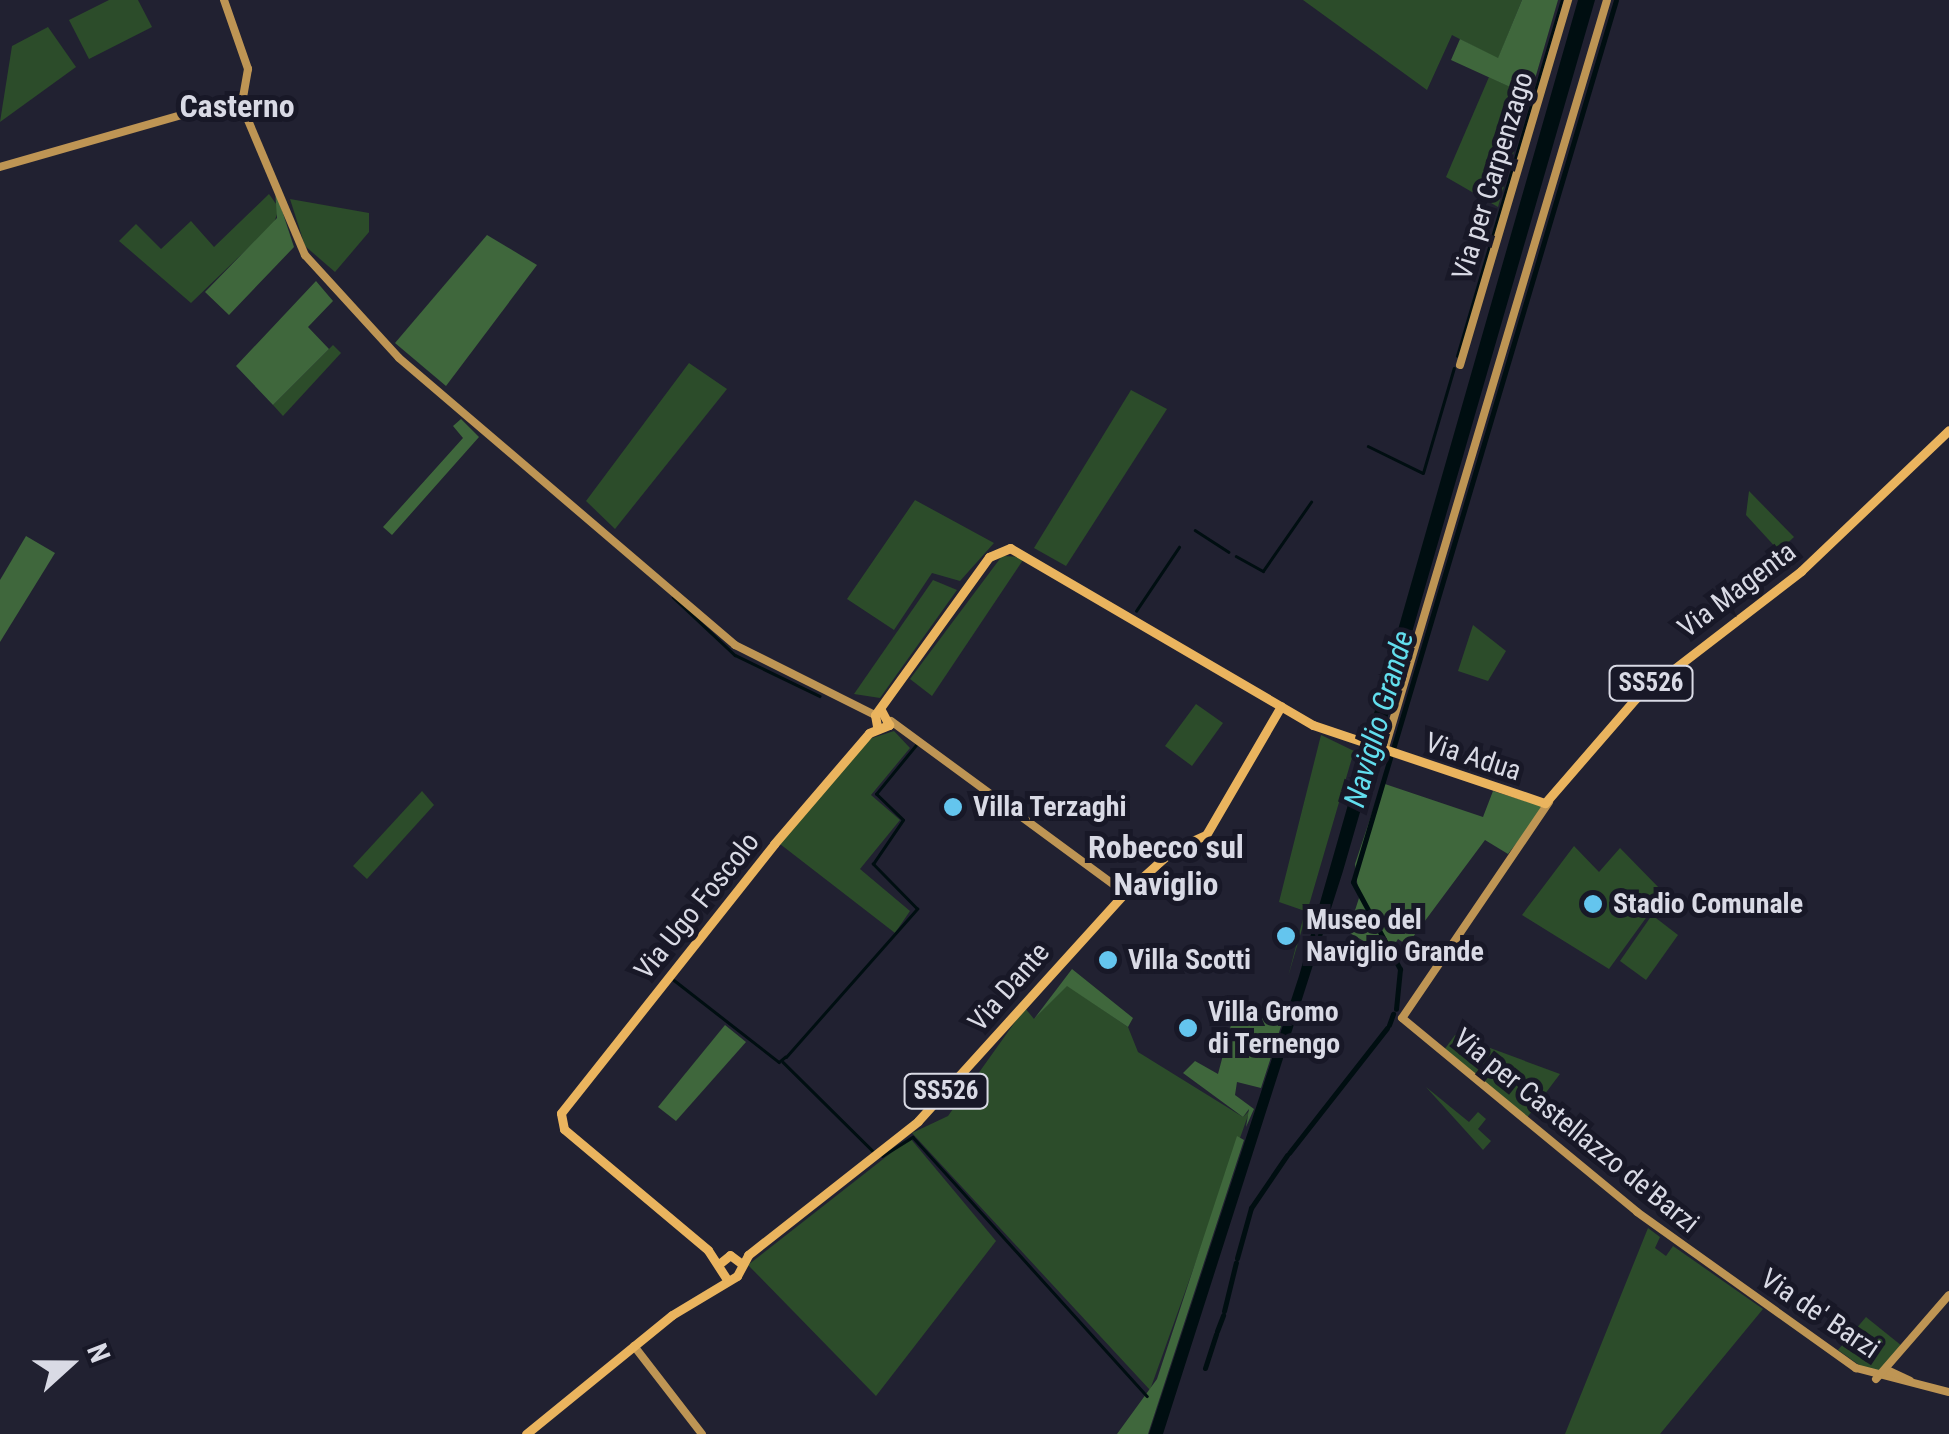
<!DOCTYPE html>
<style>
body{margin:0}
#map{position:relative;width:1949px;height:1434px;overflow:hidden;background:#212131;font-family:"Roboto Condensed",sans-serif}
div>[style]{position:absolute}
.green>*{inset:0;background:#2c4c2a}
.forest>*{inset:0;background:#3f673c}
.water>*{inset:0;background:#000e11}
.stream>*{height:2.5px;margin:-1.25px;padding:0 1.25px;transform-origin:1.25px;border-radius:1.25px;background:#000e11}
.canal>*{height:5px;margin:-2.5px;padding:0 2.5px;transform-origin:2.5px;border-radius:2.5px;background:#000e11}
.secondary>*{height:8px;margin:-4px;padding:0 4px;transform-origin:4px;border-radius:4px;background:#be9554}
.primary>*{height:9px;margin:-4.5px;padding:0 4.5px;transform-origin:4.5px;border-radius:4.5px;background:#eab45e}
.dots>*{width:28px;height:28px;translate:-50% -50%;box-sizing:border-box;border:5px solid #181827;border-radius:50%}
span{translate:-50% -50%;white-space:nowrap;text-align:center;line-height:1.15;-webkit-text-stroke:10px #181827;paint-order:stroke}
.shield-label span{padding:2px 8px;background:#181827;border:2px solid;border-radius:8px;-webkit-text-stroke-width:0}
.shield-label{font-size:25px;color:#d9dae5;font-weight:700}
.street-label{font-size:28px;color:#d9dae5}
.poi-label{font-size:28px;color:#d9dae5;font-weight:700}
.left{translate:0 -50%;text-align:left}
.water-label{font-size:30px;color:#62deee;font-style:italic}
.quarter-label{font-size:32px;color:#d9dae5;font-weight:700}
.north{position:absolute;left:20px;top:1314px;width:100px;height:100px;-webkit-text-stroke:8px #181827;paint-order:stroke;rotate:69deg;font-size:28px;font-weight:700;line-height:40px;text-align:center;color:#d9dae5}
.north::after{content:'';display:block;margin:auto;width:35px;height:45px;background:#d9dae5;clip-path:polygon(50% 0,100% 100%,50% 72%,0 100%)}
</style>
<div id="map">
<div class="green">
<div style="clip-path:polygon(109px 0,138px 0,152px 27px,89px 59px,69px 20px)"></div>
<div style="clip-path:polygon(1303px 0,1522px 0,1498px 59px,1452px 35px,1427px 90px)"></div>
<div style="clip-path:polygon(48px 27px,76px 67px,0 122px,12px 46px)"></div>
<div style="clip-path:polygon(1489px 77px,1530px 96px,1498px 207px,1446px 177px)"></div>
<div style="clip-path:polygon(269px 194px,279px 208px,274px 223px,191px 303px,119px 241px,136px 224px,161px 249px,191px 221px,214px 247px)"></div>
<div style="clip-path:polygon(290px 199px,369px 213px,369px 232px,335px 272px,305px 246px)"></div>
<div style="clip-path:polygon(333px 345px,341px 353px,283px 416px,273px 405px)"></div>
<div style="clip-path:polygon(689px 363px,727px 389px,615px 529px,586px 501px)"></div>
<div style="clip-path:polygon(1131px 390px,1167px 409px,1066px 566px,1034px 548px)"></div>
<div style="clip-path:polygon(1749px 491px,1794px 537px,1779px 551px,1746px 515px)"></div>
<div style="clip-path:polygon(915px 500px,994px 543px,960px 581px,932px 573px,894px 630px,847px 599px)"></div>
<div style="clip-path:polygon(1002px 556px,1025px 557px,932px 696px,910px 679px)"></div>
<div style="clip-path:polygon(933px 580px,957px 590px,880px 698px,854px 694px)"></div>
<div style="clip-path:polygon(1473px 625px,1506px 651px,1488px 681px,1458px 671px)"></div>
<div style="clip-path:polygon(1196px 704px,1223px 723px,1192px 766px,1165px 746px)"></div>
<div style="clip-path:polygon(894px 731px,910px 748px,871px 795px,900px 820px,860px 869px,910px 911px,895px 933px,780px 844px,866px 740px)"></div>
<div style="clip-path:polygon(1321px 735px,1354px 751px,1288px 977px,1305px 911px,1279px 902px)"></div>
<div style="clip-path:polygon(422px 791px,434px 805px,367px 879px,353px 866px)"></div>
<div style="clip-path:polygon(1574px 846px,1599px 872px,1620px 848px,1664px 893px,1609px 969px,1522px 915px)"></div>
<div style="clip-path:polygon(1652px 915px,1678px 935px,1646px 980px,1620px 961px)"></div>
<div style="clip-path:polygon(1067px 985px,1128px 1027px,1138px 1052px,1243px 1117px,1250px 1110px,1150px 1390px,912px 1133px,948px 1116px,1025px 1008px,1034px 1019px)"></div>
<div style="clip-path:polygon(1455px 1035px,1560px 1074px,1526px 1119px,1444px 1050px)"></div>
<div style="clip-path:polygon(1426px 1087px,1469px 1122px,1478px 1112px,1486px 1119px,1478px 1129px,1491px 1141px,1483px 1150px)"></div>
<div style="clip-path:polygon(910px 1138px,996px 1241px,876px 1396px,748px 1265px)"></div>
<div style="clip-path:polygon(1648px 1228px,1660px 1237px,1655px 1248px,1666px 1256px,1673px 1246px,1763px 1309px,1660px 1434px,1565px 1434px)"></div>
<div style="clip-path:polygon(1866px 1317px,1902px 1346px,1882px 1370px,1869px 1372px,1838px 1350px)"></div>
</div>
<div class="forest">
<div style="clip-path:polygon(1522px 0,1558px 0,1530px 96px,1451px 60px,1460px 39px,1498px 58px)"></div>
<div style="clip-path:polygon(275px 189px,294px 247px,229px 315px,205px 292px,277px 218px)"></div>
<div style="clip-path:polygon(487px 235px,537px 265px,446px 386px,395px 343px)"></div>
<div style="clip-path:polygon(316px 281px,333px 301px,308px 327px,329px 349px,273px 405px,236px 366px)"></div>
<div style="clip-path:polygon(461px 419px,479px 437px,392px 535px,383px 527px,463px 438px,453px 426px)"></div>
<div style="clip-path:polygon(26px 536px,55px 553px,0 642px,0 580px)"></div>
<div style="clip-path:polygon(1382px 783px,1483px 817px,1493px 791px,1545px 807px,1508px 854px,1485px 840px,1407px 945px,1398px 939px,1388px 955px,1348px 932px,1359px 898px,1355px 864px)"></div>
<div style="clip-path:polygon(1072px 969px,1133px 1018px,1128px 1027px,1067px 986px,1034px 1019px)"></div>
<div style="clip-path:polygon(1237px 1002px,1285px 1014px,1261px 1088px,1237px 1082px,1235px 1095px,1254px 1109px,1246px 1127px,1249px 1109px,1243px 1117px,1183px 1073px,1195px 1061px,1218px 1074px)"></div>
<div style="clip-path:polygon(725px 1025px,746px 1042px,676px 1121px,658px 1107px)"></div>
<div style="clip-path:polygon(1237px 1136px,1244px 1140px,1148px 1434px,1117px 1434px,1157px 1379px)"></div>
</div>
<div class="water">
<div style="clip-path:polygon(1578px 0,1595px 0,1343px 871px,1163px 1434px,1149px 1434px,1299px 976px)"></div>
</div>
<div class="stream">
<div style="left:1457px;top:356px;width:371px;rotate:-73.6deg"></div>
<div style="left:1368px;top:446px;width:61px;rotate:26.1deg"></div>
<div style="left:1423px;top:473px;width:109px;rotate:-73.6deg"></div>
<div style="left:1195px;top:530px;width:40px;rotate:32.9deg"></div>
<div style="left:1236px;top:556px;width:31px;rotate:29deg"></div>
<div style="left:1263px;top:571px;width:84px;rotate:-55.2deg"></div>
<div style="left:673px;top:597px;width:85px;rotate:43.1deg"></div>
<div style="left:735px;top:655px;width:94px;rotate:25.8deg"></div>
<div style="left:1136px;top:611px;width:77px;rotate:-56.1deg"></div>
<div style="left:674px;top:980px;width:133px;rotate:38deg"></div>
<div style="left:779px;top:1062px;width:8px;rotate:-40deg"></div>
<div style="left:786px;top:1057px;width:198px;rotate:-48.5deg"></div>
<div style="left:917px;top:909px;width:63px;rotate:-134.4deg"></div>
<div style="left:873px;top:864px;width:53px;rotate:-55.7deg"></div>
<div style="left:903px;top:820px;width:37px;rotate:-136deg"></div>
<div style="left:876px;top:794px;width:63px;rotate:-50.8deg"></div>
<div style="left:783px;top:1062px;width:127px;rotate:44.7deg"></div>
<div style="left:882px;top:1156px;width:36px;rotate:-32deg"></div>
<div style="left:913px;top:1137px;width:349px;rotate:47.9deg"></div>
</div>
<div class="canal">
<div style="left:1393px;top:749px;width:781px;rotate:-73.42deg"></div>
<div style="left:1390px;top:758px;width:129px;rotate:106.6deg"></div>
<div style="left:1353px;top:882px;width:99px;rotate:61.6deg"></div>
<div style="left:1400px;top:969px;width:40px;rotate:95.7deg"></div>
<div style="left:1389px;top:1025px;width:12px;rotate:-70deg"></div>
<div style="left:1289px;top:1153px;width:159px;rotate:-51.9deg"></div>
<div style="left:1237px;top:1258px;width:52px;rotate:-74.4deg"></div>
<div style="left:1251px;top:1208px;width:64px;rotate:-55.8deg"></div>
<div style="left:1224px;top:1311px;width:50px;rotate:-76.2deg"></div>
<div style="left:1217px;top:1331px;width:17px;rotate:-69deg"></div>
<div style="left:1205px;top:1368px;width:36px;rotate:-72deg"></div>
</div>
<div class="secondary">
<div style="left:224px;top:0;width:73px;rotate:70.8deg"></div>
<div style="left:248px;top:69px;width:36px;rotate:100deg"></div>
<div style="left:215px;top:104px;width:19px;rotate:18deg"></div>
<div style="left:242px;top:106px;width:162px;rotate:67.1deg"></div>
<div style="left:305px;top:255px;width:139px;rotate:47.6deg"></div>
<div style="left:399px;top:358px;width:442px;rotate:40.5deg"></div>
<div style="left:735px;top:645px;width:157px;rotate:26.6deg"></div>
<div style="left:0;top:167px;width:242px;rotate:-16deg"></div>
<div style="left:1460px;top:365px;width:381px;rotate:-73.5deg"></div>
<div style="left:891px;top:721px;width:290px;rotate:36.3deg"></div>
<div style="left:1384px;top:751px;width:783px;rotate:-73.46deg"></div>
<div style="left:1549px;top:802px;width:261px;rotate:124.2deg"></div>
<div style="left:1402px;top:1018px;width:305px;rotate:39.5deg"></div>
<div style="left:1637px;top:1212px;width:269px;rotate:35.5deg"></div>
<div style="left:1856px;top:1368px;width:96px;rotate:14.5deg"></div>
<div style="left:634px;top:1346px;width:111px;rotate:52.3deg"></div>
<div style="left:1889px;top:1371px;width:23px;rotate:25deg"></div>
<div style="left:1876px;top:1379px;width:111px;rotate:-49deg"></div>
</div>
<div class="primary">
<div style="left:877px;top:726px;width:11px;rotate:-100deg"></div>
<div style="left:875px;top:715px;width:195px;rotate:-54.2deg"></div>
<div style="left:989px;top:557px;width:23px;rotate:-23deg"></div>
<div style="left:1010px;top:548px;width:351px;rotate:30.3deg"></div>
<div style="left:1313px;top:725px;width:245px;rotate:18.6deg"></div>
<div style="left:1545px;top:803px;width:138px;rotate:-49.1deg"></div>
<div style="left:1635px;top:699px;width:210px;rotate:-37.6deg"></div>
<div style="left:1801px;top:571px;width:204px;rotate:-43.6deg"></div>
<div style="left:719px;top:1264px;width:14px;rotate:-39deg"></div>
<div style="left:730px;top:1255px;width:15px;rotate:37deg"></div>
<div style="left:726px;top:1278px;width:33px;rotate:-123deg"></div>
<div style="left:708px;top:1250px;width:188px;rotate:-140deg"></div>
<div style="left:564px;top:1129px;width:16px;rotate:-101deg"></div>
<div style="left:561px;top:1113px;width:343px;rotate:-51.6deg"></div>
<div style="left:774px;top:844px;width:146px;rotate:-49.4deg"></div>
<div style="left:869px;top:733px;width:22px;rotate:-22deg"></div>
<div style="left:889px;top:725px;width:17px;rotate:-118deg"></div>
<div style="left:526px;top:1434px;width:188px;rotate:-39.2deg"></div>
<div style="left:672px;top:1315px;width:76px;rotate:-31deg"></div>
<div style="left:737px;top:1276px;width:24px;rotate:-62deg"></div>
<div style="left:748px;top:1255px;width:216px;rotate:-38.2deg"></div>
<div style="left:918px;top:1121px;width:308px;rotate:-47.8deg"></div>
<div style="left:1125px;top:893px;width:66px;rotate:-41.9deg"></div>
<div style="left:1174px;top:849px;width:35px;rotate:-24deg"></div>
<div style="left:1206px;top:835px;width:149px;rotate:-59.8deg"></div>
</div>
<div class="dots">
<div style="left:953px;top:807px;background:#64c5ee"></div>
<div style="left:1593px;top:904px;background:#64c5ee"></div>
<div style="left:1286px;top:936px;background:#64c5ee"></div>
<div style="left:1108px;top:960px;background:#64c5ee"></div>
<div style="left:1188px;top:1028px;background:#64c5ee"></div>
</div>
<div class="shield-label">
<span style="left:1651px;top:683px">SS526</span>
<span style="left:946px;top:1091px">SS526</span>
</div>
<div class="street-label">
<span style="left:1493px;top:176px;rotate:-73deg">Via per Carpenzago</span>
<span style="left:1737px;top:590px;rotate:-37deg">Via Magenta</span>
<span style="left:1473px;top:757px;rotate:18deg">Via Adua</span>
<span style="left:697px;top:906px;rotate:-51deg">Via Ugo Foscolo</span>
<span style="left:1009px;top:987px;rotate:-49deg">Via Dante</span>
<span style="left:1576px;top:1131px;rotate:39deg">Via per Castellazzo de'Barzi</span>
<span style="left:1820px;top:1314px;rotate:34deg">Via de' Barzi</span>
</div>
<div class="poi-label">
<span class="left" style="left:973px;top:807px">Villa Terzaghi</span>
<span class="left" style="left:1613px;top:904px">Stadio Comunale</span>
<span class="left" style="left:1306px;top:936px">Museo del<br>Naviglio Grande</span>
<span class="left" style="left:1128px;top:960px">Villa Scotti</span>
<span class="left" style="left:1208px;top:1028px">Villa Gromo<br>di Ternengo</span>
</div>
<div class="water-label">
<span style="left:1379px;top:719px;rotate:-74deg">Naviglio Grande</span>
</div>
<div class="quarter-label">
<span style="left:237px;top:106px">Casterno</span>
<span style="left:1166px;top:866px">Robecco sul<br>Naviglio</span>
</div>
<div class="north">N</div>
</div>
